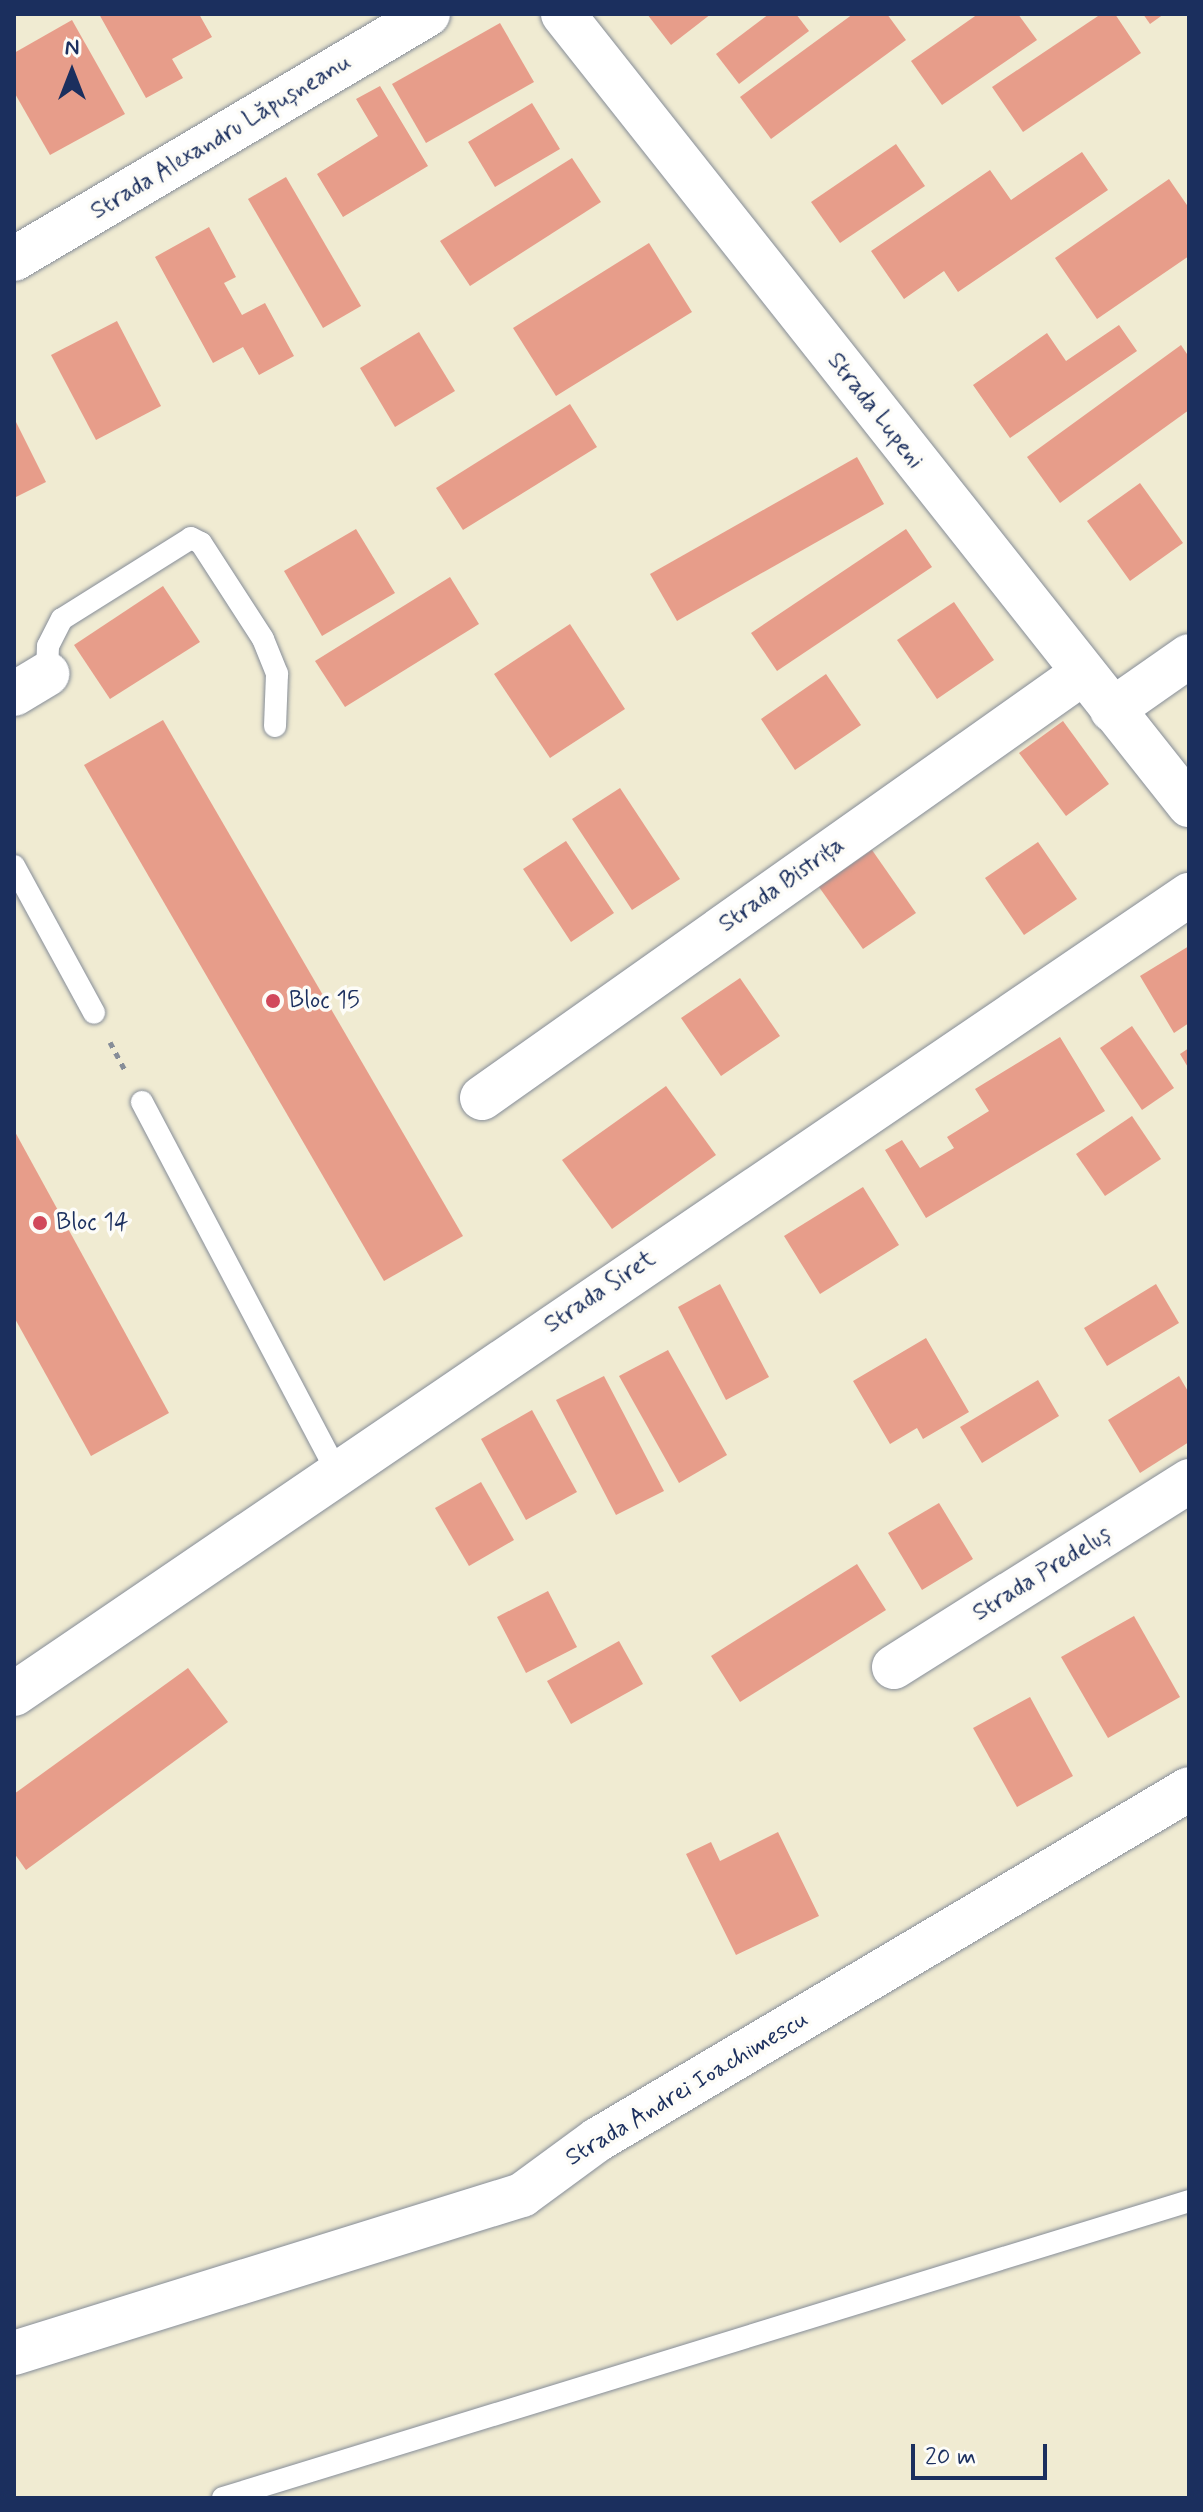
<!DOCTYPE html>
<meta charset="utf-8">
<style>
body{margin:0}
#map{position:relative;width:1203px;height:2512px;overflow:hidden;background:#f0ebd2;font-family:Mynerve,sans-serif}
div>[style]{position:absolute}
.building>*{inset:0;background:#e79d8a}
.path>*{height:5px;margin-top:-2.5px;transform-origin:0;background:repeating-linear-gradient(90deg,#868d98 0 6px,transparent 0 12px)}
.roads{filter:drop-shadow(0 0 2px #868d98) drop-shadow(0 0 2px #868d98)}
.lane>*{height:22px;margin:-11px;padding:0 11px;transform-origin:11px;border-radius:11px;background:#fff}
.street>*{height:44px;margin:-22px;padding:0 22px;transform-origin:22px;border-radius:22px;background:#fff}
.secondary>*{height:44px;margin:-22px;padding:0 22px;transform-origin:22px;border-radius:22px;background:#fff}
.dots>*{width:22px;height:22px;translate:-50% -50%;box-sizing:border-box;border:4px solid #fdfcf7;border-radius:50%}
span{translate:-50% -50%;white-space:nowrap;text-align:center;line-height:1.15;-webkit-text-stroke:7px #fdfcf7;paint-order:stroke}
.street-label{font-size:24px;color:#1b2f5e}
.poi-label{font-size:24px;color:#1b2f5e}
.left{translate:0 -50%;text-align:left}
.frame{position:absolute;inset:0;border:16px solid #1b2f5e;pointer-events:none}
.north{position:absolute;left:32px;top:32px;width:80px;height:80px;-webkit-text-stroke:6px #fdfcf7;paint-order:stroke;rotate:0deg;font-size:22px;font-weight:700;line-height:32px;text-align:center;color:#1b2f5e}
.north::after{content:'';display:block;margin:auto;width:28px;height:36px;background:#1b2f5e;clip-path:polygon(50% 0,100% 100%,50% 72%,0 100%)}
.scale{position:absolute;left:911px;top:2444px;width:136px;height:36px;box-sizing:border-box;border:4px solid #1b2f5e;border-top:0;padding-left:10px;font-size:24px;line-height:28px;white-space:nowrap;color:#1b2f5e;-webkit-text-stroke:6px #fdfcf7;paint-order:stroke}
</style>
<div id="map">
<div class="building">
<div style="clip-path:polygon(99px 14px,199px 14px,212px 37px,172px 59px,183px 78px,146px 98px)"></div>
<div style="clip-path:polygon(647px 14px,711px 14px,671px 45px)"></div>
<div style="clip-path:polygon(769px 14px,796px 14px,809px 31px,739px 84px,716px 54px)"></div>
<div style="clip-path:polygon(853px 14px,887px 14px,906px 40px,771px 139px,740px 97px)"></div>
<div style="clip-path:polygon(978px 14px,1018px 14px,1037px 40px,942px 105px,911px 61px)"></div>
<div style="clip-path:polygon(1101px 14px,1115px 14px,1141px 53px,1023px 132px,992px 87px)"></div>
<div style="clip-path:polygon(1143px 14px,1164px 14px,1150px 24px)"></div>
<div style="clip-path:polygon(72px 20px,125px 114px,50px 155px,14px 92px,14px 53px)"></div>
<div style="clip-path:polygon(500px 23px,534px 82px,426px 143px,392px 84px)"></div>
<div style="clip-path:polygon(380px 86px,428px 166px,343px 217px,317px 174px,378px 136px,356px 99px)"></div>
<div style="clip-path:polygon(532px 103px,560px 149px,495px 187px,468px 142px)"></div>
<div style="clip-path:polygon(896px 144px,925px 186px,840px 243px,811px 202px)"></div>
<div style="clip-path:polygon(1082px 152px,1108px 190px,958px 292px,944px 271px,904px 299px,871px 251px,990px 170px,1011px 200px)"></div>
<div style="clip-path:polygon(572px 158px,601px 202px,470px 286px,440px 241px)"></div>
<div style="clip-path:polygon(286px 177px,361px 306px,323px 328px,248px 199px)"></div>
<div style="clip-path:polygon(1169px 179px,1189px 208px,1189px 256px,1097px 319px,1055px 258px)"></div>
<div style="clip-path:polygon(209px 227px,236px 277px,224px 283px,242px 315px,265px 303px,294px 356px,259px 375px,243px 347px,213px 363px,155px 257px)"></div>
<div style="clip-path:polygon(649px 243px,692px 312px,556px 396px,513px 328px)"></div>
<div style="clip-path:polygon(117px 321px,161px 406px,96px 440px,51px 355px)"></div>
<div style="clip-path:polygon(1119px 325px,1137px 351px,1010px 438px,973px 385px,1047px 333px,1066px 361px)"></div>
<div style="clip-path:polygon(419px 332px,455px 391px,395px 427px,360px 368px)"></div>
<div style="clip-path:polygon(1181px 345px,1189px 357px,1189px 410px,1060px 503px,1027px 457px)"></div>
<div style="clip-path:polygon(570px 404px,597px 447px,463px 530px,436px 488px)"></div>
<div style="clip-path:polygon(14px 418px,46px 482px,14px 498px)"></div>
<div style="clip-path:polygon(857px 457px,884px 504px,677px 621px,650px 574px)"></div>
<div style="clip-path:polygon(1140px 483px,1183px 543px,1130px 581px,1087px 521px)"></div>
<div style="clip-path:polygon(356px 529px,395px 593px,322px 636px,284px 571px)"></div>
<div style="clip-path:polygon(906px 529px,932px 567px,777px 671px,751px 633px)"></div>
<div style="clip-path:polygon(450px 577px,479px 624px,345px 707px,315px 661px)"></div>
<div style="clip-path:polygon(163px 586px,200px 642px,110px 699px,74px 645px)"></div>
<div style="clip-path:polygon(954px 602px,994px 660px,937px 699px,897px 640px)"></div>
<div style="clip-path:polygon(570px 624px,625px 709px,550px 758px,494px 674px)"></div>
<div style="clip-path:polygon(826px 674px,861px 725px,795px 770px,761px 719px)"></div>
<div style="clip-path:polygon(163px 720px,463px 1236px,384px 1281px,84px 765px)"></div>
<div style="clip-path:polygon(1063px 721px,1109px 784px,1066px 816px,1019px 753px)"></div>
<div style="clip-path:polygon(620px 788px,680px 879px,632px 910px,572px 819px)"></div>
<div style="clip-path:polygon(566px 841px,614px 913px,571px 942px,523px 869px)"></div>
<div style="clip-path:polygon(1038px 842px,1077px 899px,1024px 935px,985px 878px)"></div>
<div style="clip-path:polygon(872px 850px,916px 913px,863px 949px,819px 887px)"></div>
<div style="clip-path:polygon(1189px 946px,1189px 1023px,1174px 1033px,1140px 976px)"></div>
<div style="clip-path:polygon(740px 978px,780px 1036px,721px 1076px,681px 1018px)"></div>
<div style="clip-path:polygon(1132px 1026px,1174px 1088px,1142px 1110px,1100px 1048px)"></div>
<div style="clip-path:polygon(1060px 1037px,1105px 1111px,926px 1218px,885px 1150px,902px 1140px,920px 1168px,954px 1148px,947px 1137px,989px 1111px,975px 1089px)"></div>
<div style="clip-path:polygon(1189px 1048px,1189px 1069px,1180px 1054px)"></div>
<div style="clip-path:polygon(666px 1086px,716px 1155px,612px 1229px,562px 1160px)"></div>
<div style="clip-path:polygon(1132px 1116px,1161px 1159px,1105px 1196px,1076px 1154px)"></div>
<div style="clip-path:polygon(14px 1130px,169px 1413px,91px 1456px,14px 1317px)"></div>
<div style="clip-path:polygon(863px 1187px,899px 1245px,820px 1294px,784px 1236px)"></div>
<div style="clip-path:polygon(720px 1284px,769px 1377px,726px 1400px,678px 1307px)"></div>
<div style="clip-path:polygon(1156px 1284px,1179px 1323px,1107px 1366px,1084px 1328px)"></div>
<div style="clip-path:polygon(926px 1338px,969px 1412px,923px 1439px,917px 1428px,890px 1444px,853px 1381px)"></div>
<div style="clip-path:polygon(668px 1350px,727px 1455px,679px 1483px,619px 1376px)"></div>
<div style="clip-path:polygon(604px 1376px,664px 1491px,616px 1515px,556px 1400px)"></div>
<div style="clip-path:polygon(1179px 1376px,1189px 1393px,1189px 1442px,1140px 1473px,1108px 1420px)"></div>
<div style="clip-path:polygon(1038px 1380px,1059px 1416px,982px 1463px,960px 1427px)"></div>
<div style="clip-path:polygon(532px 1410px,577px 1492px,526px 1520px,481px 1439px)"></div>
<div style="clip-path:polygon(481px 1482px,514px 1540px,469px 1566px,435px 1508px)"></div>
<div style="clip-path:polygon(939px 1503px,973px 1559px,922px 1590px,888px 1533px)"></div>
<div style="clip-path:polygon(857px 1564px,886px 1610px,740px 1702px,711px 1656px)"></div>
<div style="clip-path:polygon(548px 1591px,577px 1647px,526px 1673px,497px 1617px)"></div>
<div style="clip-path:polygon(1134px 1616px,1180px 1697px,1108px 1738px,1061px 1657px)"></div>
<div style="clip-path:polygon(619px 1641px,643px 1684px,571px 1724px,547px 1681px)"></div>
<div style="clip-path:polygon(188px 1668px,228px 1722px,26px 1870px,14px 1853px,14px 1794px)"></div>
<div style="clip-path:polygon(1030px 1697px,1073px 1776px,1017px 1807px,973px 1728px)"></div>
<div style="clip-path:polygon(778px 1832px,819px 1916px,736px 1955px,686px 1854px,711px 1842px,720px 1861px)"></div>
</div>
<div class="path">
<div style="left:110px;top:1042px;width:34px;rotate:62deg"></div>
</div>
<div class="roads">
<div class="lane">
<div style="left:47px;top:674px;width:28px;rotate:-88deg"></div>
<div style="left:48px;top:646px;width:30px;rotate:-63deg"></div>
<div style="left:62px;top:619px;width:152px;rotate:-32.1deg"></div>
<div style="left:191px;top:538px;width:11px;rotate:27deg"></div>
<div style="left:201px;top:543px;width:114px;rotate:57.1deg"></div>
<div style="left:263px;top:639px;width:38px;rotate:68deg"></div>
<div style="left:277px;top:674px;width:52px;rotate:92.2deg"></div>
<div style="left:14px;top:866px;width:167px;rotate:61.4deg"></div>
<div style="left:142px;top:1102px;width:416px;rotate:62.2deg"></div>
<div style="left:223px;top:2498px;width:1011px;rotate:-17.09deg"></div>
</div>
<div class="street">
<div style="left:14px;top:694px;width:39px;rotate:-31deg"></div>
<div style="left:1112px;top:710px;width:94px;rotate:-35deg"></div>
<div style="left:482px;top:1098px;width:736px;rotate:-35.27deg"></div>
<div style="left:894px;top:1667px;width:349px;rotate:-32.2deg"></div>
<div style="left:14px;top:1694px;width:1421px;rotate:-34.22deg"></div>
<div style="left:14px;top:2353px;width:532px;rotate:-17.28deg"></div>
<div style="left:522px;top:2195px;width:93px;rotate:-36.3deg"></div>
<div style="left:597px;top:2140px;width:688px;rotate:-30.66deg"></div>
</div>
<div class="secondary">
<div style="left:563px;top:14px;width:1009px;rotate:51.64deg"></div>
<div style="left:14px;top:259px;width:481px;rotate:-30.6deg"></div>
</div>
</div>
<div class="dots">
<div style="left:273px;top:1001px;background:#d1495b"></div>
<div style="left:40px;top:1223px;background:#d1495b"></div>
</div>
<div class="street-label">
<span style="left:221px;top:137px;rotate:-31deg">Strada Alexandru Lăpușneanu</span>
<span style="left:875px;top:411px;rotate:52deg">Strada Lupeni</span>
<span style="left:782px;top:885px;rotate:-35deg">Strada Bistrița</span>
<span style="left:600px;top:1292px;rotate:-34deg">Strada Siret</span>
<span style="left:1042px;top:1574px;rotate:-32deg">Strada Predeluș</span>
<span style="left:687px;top:2089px;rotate:-31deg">Strada Andrei Ioachimescu</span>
</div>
<div class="poi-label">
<span class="left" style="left:289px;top:1001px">Bloc 15</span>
<span class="left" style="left:56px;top:1223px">Bloc 14</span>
</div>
<div class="frame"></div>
<div class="north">N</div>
<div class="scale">20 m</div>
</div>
